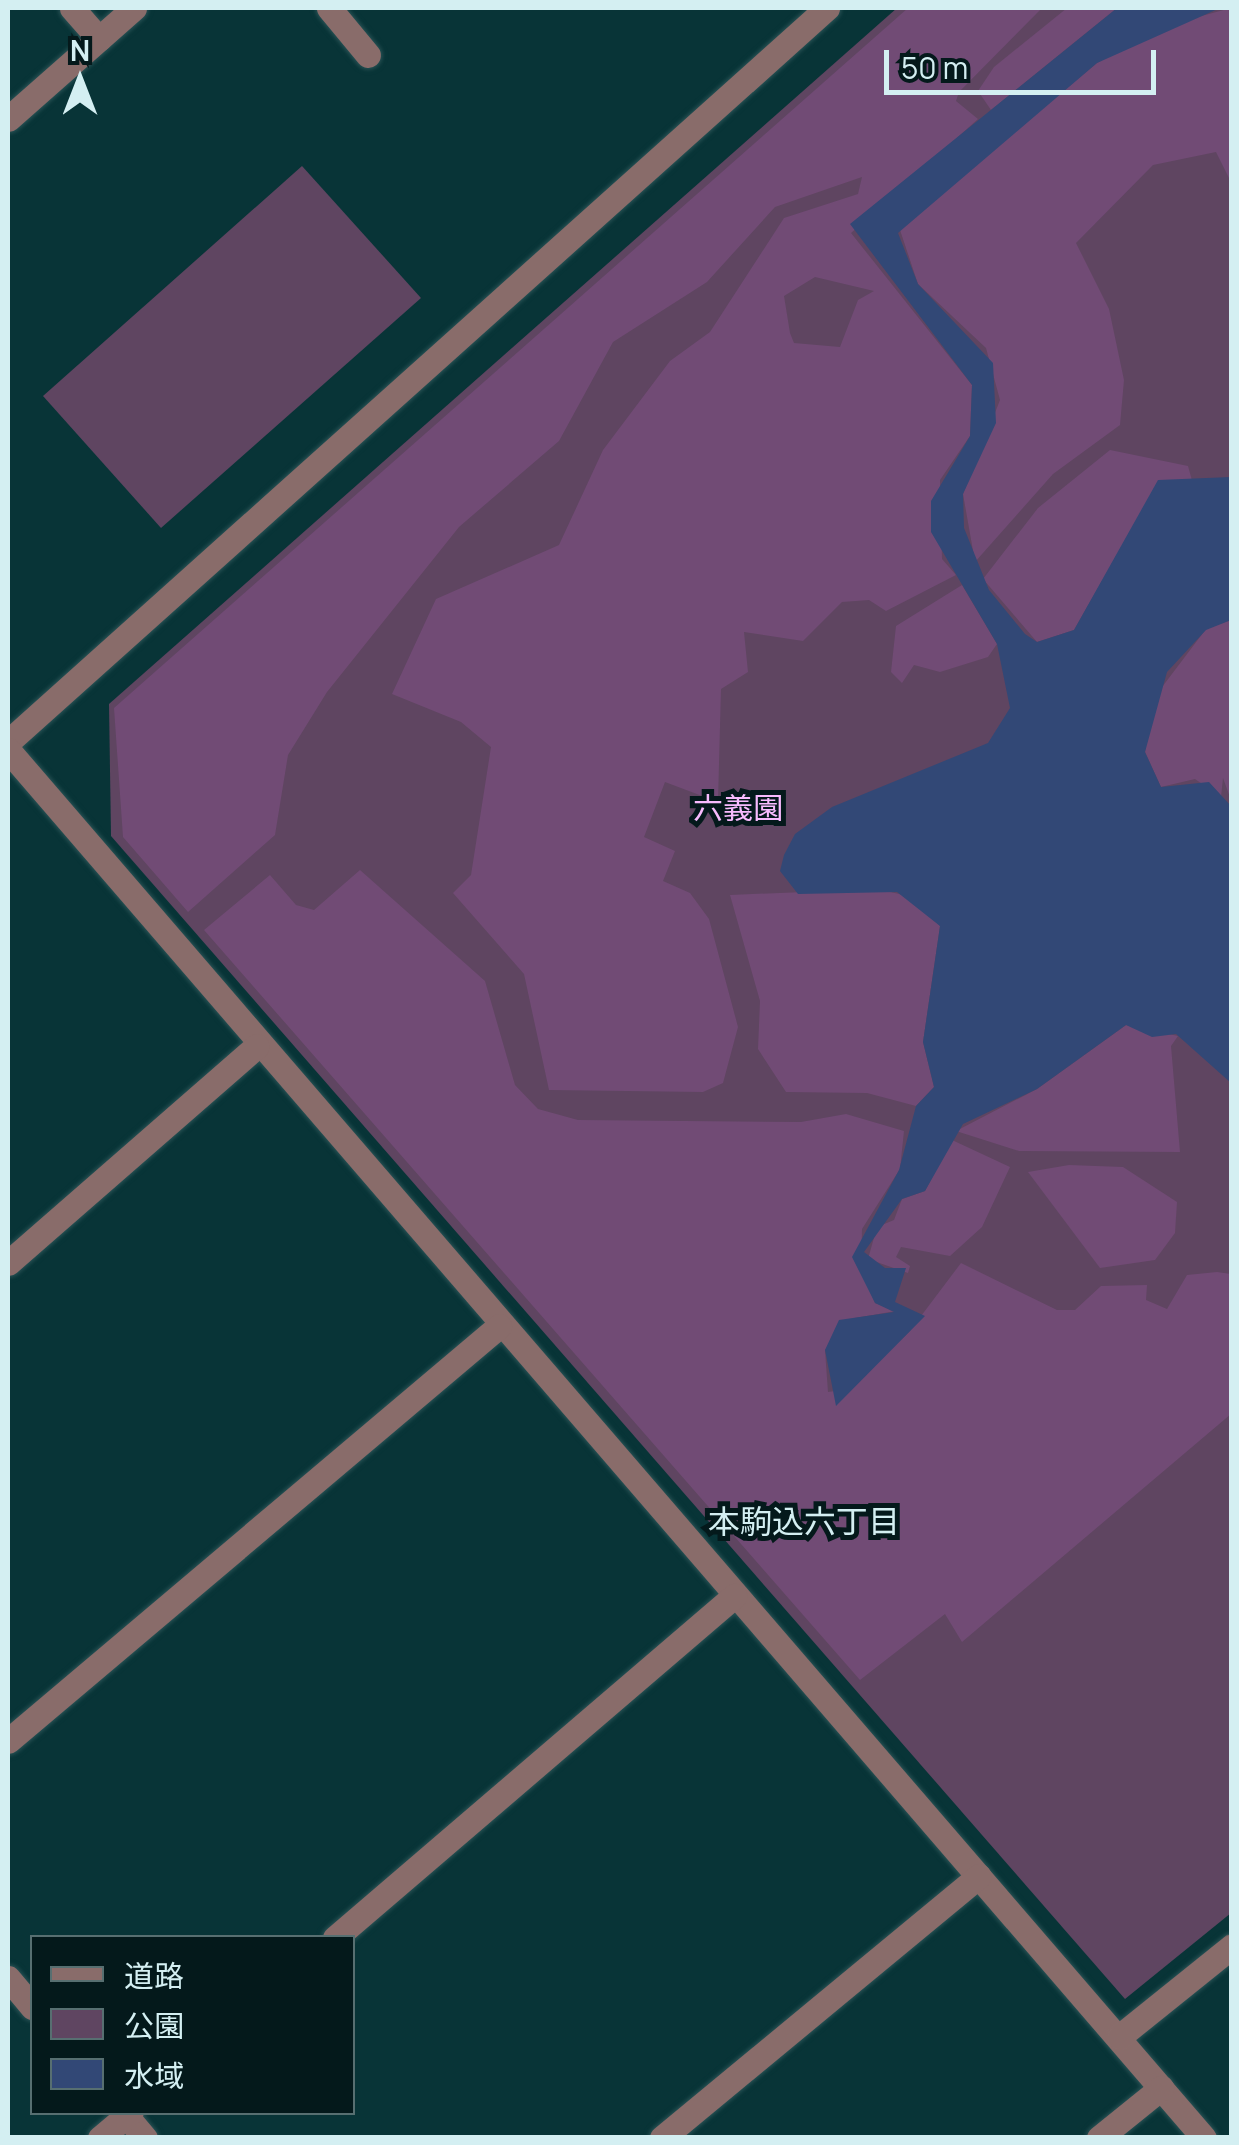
<!DOCTYPE html>
<meta charset="utf-8">
<style>
body{margin:0}
#map{position:relative;width:1239px;height:2145px;overflow:hidden;background:#083437;font-family:Manrope,"Noto Sans JP",sans-serif}
div>[style]{position:absolute}
.green>*{inset:0;background:#5f4561}
.forest>*{inset:0;background:#714b75}
.water>*{inset:0;background:#324876}
.roads{filter:drop-shadow(0 0 2px #295255) drop-shadow(0 0 2px #295255)}
.minor>*{height:25px;margin:-12.5px;padding:0 12.5px;transform-origin:12.5px;border-radius:12.5px;background:#896c6a}
span{translate:-50% -50%;white-space:nowrap;text-align:center;line-height:1.15;-webkit-text-stroke:10px #04191b;paint-order:stroke}
.park-label{font-size:30px;color:#f8bbfe}
.neighbourhood-label{font-size:32px;color:#d4eff2}
.frame{position:absolute;inset:0;border:10px solid #d4eff2;pointer-events:none}
.legend{position:absolute;left:30px;top:1935px;width:325px;height:180px;box-sizing:border-box;background:#04191b;border:2px solid #576f71;margin:0;padding:12px 18px;list-style:none;font-size:30px;color:#d4eff2}
.legend li{display:flex;align-items:center;gap:20px;height:50px}
.legend b{width:50px;border:2px solid #576f71}
.north{position:absolute;left:30px;top:30px;width:100px;height:100px;-webkit-text-stroke:8px #04191b;paint-order:stroke;rotate:0deg;font-size:28px;font-weight:700;line-height:40px;text-align:center;color:#d4eff2}
.north::after{content:'';display:block;margin:auto;width:35px;height:45px;background:#d4eff2;clip-path:polygon(50% 0,100% 100%,50% 72%,0 100%)}
.scale{position:absolute;left:884px;top:50px;width:272px;height:45px;box-sizing:border-box;border:5px solid #d4eff2;border-top:0;padding-left:12px;font-size:30px;line-height:35px;white-space:nowrap;color:#d4eff2;-webkit-text-stroke:8px #04191b;paint-order:stroke}
</style>
<div id="map">
<div class="green">
<div style="clip-path:polygon(897px 8px,1231px 8px,1231px 1913px,1125px 1999px,111px 836px,109px 704px)"></div>
<div style="clip-path:polygon(302px 166px,421px 298px,161px 528px,43px 396px)"></div>
</div>
<div class="forest">
<div style="clip-path:polygon(evenodd,908px 8px,1042px 8px,959px 92px,956px 101px,978px 119px,851px 233px,972px 385px,970px 436px,940px 480px,942px 559px,956px 575px,886px 611px,869px 600px,842px 602px,803px 641px,744px 632px,748px 672px,721px 689px,718px 802px,665px 782px,644px 837px,675px 851px,663px 881px,690px 893px,709px 919px,738px 1027px,723px 1083px,703px 1092px,549px 1090px,524px 974px,453px 893px,471px 875px,491px 747px,461px 722px,392px 694px,436px 599px,559px 545px,603px 450px,670px 361px,710px 332px,784px 218px,858px 194px,862px 177px,775px 207px,707px 282px,613px 342px,559px 441px,459px 527px,327px 692px,288px 755px,275px 835px,188px 912px,123px 837px,114px 708px,908px 8px,815px 277px,874px 291px,858px 300px,840px 347px,794px 343px,790px 333px,784px 296px,815px 277px)"></div>
<div style="clip-path:polygon(1067px 8px,1117px 8px,991px 110px,978px 91px,994px 67px)"></div>
<div style="clip-path:polygon(1231px 8px,1231px 182px,1216px 152px,1153px 165px,1076px 243px,1109px 309px,1124px 380px,1120px 425px,1053px 474px,975px 562px,963px 494px,1000px 400px,986px 348px,918px 284px,899px 227px,1097px 63px,1161px 27px)"></div>
<div style="clip-path:polygon(1110px 450px,1188px 466px,1193px 484px,1182px 480px,1148px 500px,1074px 630px,1037px 642px,983px 579px,1038px 508px)"></div>
<div style="clip-path:polygon(962px 585px,997px 644px,988px 657px,940px 672px,914px 665px,902px 683px,891px 672px,896px 626px)"></div>
<div style="clip-path:polygon(1231px 620px,1231px 800px,1223px 778px,1221px 797px,1195px 779px,1161px 787px,1145px 752px,1153px 699px,1206px 629px)"></div>
<div style="clip-path:polygon(360px 870px,485px 981px,515px 1085px,538px 1109px,578px 1120px,801px 1122px,846px 1114px,904px 1131px,900px 1169px,862px 1229px,861px 1271px,875px 1303px,896px 1311px,855px 1318px,825px 1350px,828px 1392px,849px 1389px,909px 1332px,961px 1263px,1057px 1310px,1075px 1310px,1101px 1286px,1147px 1285px,1146px 1300px,1167px 1309px,1187px 1275px,1217px 1272px,1231px 1274px,1231px 1414px,962px 1642px,945px 1614px,860px 1680px,204px 930px,270px 875px,296px 905px,314px 910px)"></div>
<div style="clip-path:polygon(877px 889px,908px 896px,940px 926px,923px 1042px,934px 1087px,916px 1106px,867px 1093px,786px 1092px,758px 1049px,760px 1001px,730px 895px)"></div>
<div style="clip-path:polygon(1126px 1025px,1178px 1036px,1171px 1046px,1180px 1152px,1019px 1151px,956px 1131px,1037px 1089px)"></div>
<div style="clip-path:polygon(952px 1140px,1010px 1167px,982px 1227px,950px 1256px,901px 1247px,896px 1257px,910px 1266px,908px 1273px,868px 1259px,877px 1227px,894px 1220px,902px 1199px,925px 1191px)"></div>
<div style="clip-path:polygon(1069px 1165px,1123px 1167px,1177px 1202px,1175px 1233px,1155px 1260px,1100px 1268px,1028px 1172px)"></div>
</div>
<div class="water">
<div style="clip-path:polygon(1117px 8px,1220px 8px,1097px 63px,898px 233px,918px 284px,993px 363px,996px 423px,963px 494px,964px 528px,989px 590px,1025px 634px,1037px 642px,1074px 630px,1158px 480px,1231px 477px,1231px 620px,1206px 630px,1167px 672px,1145px 752px,1161px 787px,1209px 782px,1231px 806px,1231px 1083px,1176px 1034px,1152px 1037px,1126px 1025px,1037px 1089px,963px 1124px,925px 1191px,902px 1199px,864px 1252px,885px 1268px,906px 1268px,895px 1302px,925px 1316px,836px 1406px,825px 1350px,839px 1320px,894px 1312px,875px 1303px,852px 1257px,899px 1170px,916px 1106px,934px 1087px,923px 1042px,940px 926px,897px 892px,798px 894px,780px 871px,784px 855px,795px 834px,832px 807px,988px 743px,1010px 708px,997px 644px,931px 532px,931px 501px,970px 436px,972px 385px,850px 224px)"></div>
</div>
<div class="roads">
<div class="minor">
<div style="left:72px;top:8px;width:41px;rotate:48.9deg"></div>
<div style="left:329px;top:8px;width:61px;rotate:50.3deg"></div>
<div style="left:8px;top:119px;width:168px;rotate:-41.4deg"></div>
<div style="left:8px;top:742px;width:1100px;rotate:-41.87deg"></div>
<div style="left:8px;top:750px;width:1832px;rotate:49.25deg"></div>
<div style="left:8px;top:1263px;width:330px;rotate:-41.1deg"></div>
<div style="left:8px;top:1741px;width:643px;rotate:-40.2deg"></div>
<div style="left:335px;top:1938px;width:526px;rotate:-40.6deg"></div>
<div style="left:8px;top:1978px;width:38px;rotate:50deg"></div>
<div style="left:1119px;top:2037px;width:145px;rotate:-38.8deg"></div>
<div style="left:123px;top:2112px;width:34px;rotate:50deg"></div>
<div style="left:100px;top:2138px;width:40px;rotate:-40deg"></div>
<div style="left:662px;top:2138px;width:411px;rotate:-39.6deg"></div>
<div style="left:1099px;top:2138px;width:80px;rotate:-38.9deg"></div>
</div>
</div>
<div class="park-label">
<span style="left:738px;top:808px">六義園</span>
</div>
<div class="neighbourhood-label">
<span style="left:804px;top:1521px">本駒込六丁目</span>
</div>
<div class="frame"></div>
<ul class="legend">
<li><b style="height:12px;background:#896c6a"></b>道路</li>
<li><b style="height:28px;background:#5f4561"></b>公園</li>
<li><b style="height:28px;background:#324876"></b>水域</li>
</ul>
<div class="north">N</div>
<div class="scale">50 m</div>
</div>
